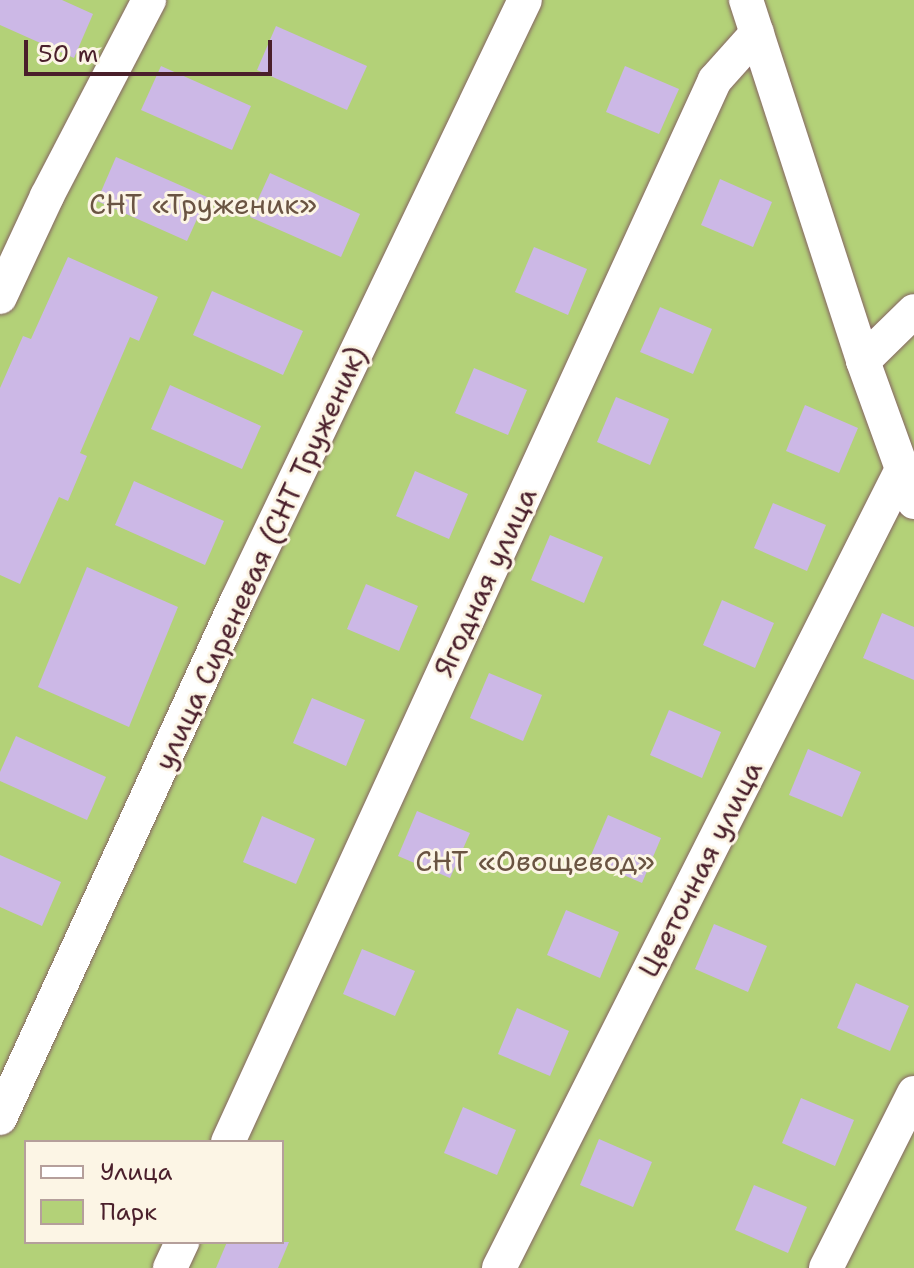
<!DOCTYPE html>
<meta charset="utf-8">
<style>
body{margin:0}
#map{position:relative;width:914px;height:1268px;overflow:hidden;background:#f2e5c8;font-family:"Shantell Sans",sans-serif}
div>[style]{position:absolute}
.green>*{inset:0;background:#b3d178}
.building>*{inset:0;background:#ccb8e6}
.roads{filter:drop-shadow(0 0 2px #856462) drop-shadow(0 0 2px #856462)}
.street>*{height:34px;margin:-17px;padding:0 17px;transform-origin:17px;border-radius:17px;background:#fff}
span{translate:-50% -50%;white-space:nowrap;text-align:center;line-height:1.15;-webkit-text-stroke:6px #fcf5e5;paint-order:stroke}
.park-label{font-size:28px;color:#6a5442}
.street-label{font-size:28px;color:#4a1f2b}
.legend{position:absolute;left:24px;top:1140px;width:260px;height:104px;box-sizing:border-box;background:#fcf5e5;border:2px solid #b59f9b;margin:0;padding:10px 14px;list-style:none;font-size:24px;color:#4a1f2b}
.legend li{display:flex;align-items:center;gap:16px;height:40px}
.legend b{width:40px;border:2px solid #b59f9b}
.scale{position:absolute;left:24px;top:40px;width:248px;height:36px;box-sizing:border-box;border:4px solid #4a1f2b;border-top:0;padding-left:10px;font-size:24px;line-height:28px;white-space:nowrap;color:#4a1f2b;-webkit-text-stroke:6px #fcf5e5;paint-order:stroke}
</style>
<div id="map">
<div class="green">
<div style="clip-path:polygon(evenodd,0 0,914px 0,914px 1268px,0 1268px,0 0,26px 1142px,282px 1142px,282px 1242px,26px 1242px,26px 1142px)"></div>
</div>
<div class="building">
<div style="clip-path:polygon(0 0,62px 0,93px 14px,74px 58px,0 25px)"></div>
<div style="clip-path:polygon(276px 26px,367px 66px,347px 110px,257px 70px)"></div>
<div style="clip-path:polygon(161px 66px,251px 106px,232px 150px,141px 110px)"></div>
<div style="clip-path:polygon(625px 66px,679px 89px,659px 134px,606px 112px)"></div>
<div style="clip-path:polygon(116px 157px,207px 197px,187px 241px,97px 201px)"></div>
<div style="clip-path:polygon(270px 173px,360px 214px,341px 257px,250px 217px)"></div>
<div style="clip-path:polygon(720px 179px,772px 202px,753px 247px,701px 225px)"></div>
<div style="clip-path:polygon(534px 247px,587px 269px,568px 315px,515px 292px)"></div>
<div style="clip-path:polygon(68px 257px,158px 297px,139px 341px,130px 337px,80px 453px,87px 456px,68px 501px,59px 497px,20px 584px,0 575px,0 388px,23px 336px,31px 339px)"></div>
<div style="clip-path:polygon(212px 291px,303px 331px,283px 375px,193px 335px)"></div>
<div style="clip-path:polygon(660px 307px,712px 329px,693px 374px,640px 352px)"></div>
<div style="clip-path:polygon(474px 368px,527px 390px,508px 435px,455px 413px)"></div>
<div style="clip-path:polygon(170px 385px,261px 426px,242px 469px,151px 429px)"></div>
<div style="clip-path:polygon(616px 397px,669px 419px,650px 465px,597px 442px)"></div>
<div style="clip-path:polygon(805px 405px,858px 428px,839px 473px,786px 451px)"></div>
<div style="clip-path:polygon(415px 471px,468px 494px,449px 539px,396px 516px)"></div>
<div style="clip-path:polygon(134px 481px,224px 521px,205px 565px,115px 525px)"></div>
<div style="clip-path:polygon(773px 503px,826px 525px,807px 571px,754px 548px)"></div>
<div style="clip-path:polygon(550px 535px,603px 557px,584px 603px,531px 580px)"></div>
<div style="clip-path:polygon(87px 567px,178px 607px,129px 727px,38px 687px)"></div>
<div style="clip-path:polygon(366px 584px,418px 606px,399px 651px,347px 629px)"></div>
<div style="clip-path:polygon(722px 600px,774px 623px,755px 668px,703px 645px)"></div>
<div style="clip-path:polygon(882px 613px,914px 627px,914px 680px,863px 658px)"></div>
<div style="clip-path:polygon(489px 673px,542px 695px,523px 741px,470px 718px)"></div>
<div style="clip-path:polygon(312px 698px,365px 720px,346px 766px,293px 743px)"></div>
<div style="clip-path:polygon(669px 710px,721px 732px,702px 778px,650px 755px)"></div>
<div style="clip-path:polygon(16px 736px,106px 777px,87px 820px,0 781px,0 772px)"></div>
<div style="clip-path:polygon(808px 749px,861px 772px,842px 817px,789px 795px)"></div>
<div style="clip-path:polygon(417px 811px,470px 833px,450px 878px,398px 856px)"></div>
<div style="clip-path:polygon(608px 815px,661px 838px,642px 883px,589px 860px)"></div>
<div style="clip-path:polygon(262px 816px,315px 839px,296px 884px,243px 862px)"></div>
<div style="clip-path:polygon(0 855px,61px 882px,42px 926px,0 907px)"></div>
<div style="clip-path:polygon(566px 910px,619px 932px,600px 978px,547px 955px)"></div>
<div style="clip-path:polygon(714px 924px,767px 946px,748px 992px,695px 969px)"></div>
<div style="clip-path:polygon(362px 949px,415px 971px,395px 1016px,343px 994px)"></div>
<div style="clip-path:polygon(856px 983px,909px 1006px,890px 1051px,837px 1028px)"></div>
<div style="clip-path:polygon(517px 1008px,569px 1031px,550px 1076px,498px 1054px)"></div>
<div style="clip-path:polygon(801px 1098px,854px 1120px,835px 1166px,782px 1143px)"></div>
<div style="clip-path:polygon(463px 1107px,516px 1130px,497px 1175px,444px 1153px)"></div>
<div style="clip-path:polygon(599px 1139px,652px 1162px,633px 1207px,580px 1185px)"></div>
<div style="clip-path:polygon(754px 1185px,807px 1207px,788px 1253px,735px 1230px)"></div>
<div style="clip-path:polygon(227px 1242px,289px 1242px,278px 1268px,216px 1268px)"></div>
</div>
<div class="roads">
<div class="street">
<div style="left:746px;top:0;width:379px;rotate:72deg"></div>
<div style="left:863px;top:361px;width:150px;rotate:70.1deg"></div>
<div style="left:0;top:297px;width:111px;rotate:-65deg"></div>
<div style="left:47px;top:196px;width:221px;rotate:-62.5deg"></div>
<div style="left:863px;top:361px;width:71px;rotate:-44.4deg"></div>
<div style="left:0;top:1118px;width:569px;rotate:-65.37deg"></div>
<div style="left:237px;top:601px;width:666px;rotate:-64.4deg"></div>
<div style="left:228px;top:1142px;width:1168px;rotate:-65.37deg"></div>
<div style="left:715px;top:80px;width:63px;rotate:-48.2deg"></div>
<div style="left:170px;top:1268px;width:29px;rotate:-65deg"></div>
<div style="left:499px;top:1268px;width:895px;rotate:-63.23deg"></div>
<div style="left:826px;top:1268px;width:196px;rotate:-63.3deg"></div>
</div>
</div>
<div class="park-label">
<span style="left:203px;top:204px">СНТ «Труженик»</span>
<span style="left:535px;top:861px">СНТ «Овощевод»</span>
</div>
<div class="street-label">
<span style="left:260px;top:558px;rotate:-65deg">улица Сиреневая (СНТ Труженик)</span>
<span style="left:485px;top:582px;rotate:-65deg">Ягодная улица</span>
<span style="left:700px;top:869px;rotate:-63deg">Цветочная улица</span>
</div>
<ul class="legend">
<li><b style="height:10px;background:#fff"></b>Улица</li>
<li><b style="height:22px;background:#b3d178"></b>Парк</li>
</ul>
<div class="scale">50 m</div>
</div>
